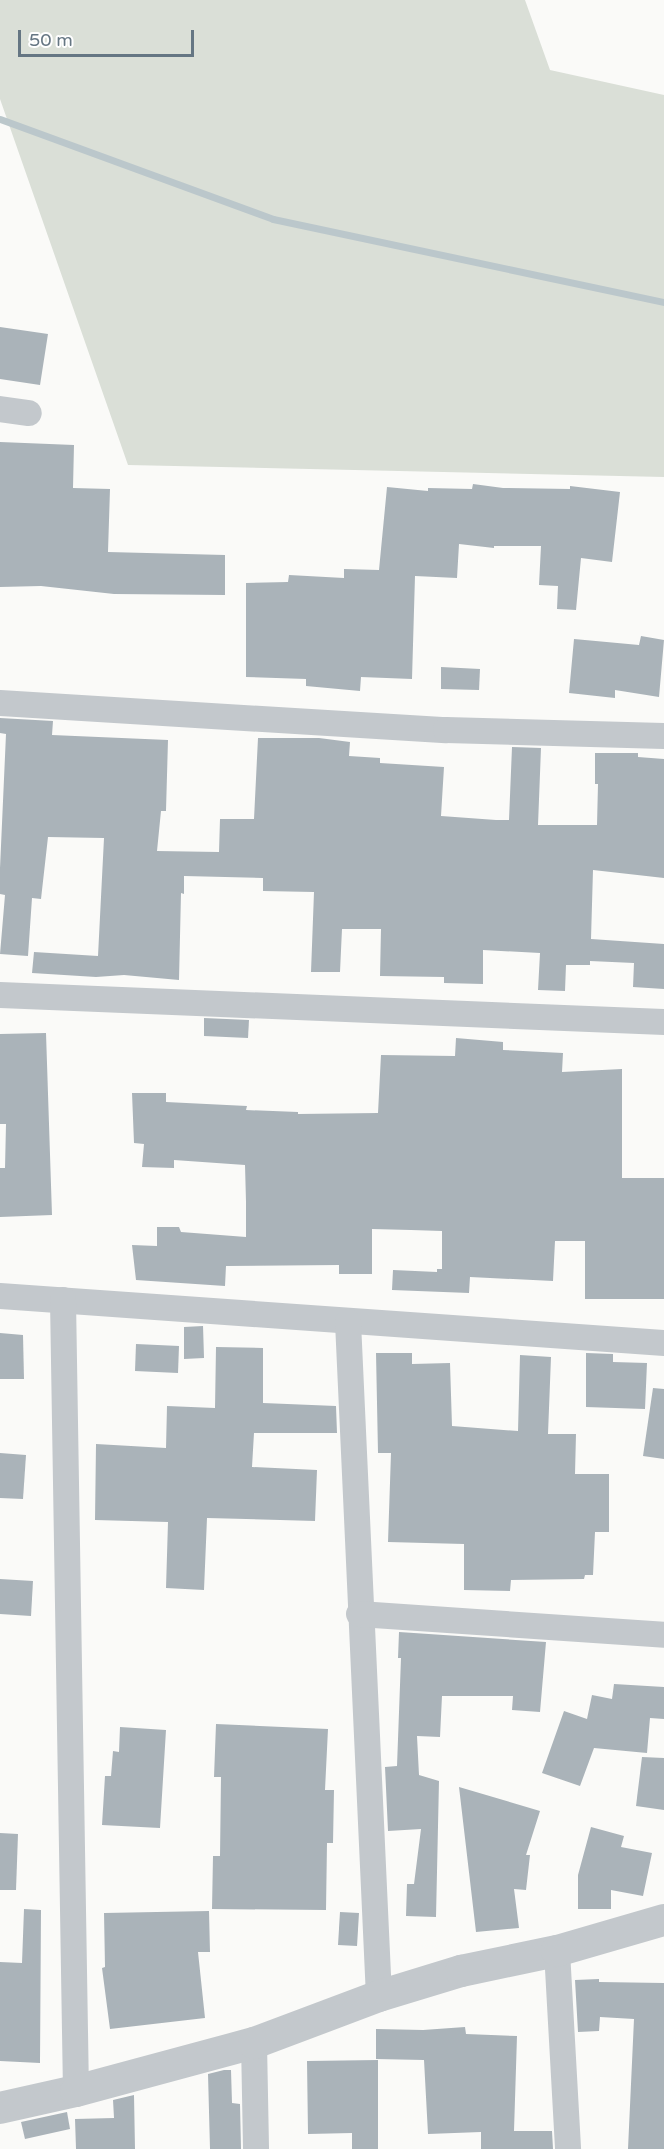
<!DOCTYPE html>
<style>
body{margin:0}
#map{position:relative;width:664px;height:2149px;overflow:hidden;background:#fafaf8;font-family:"Varela Round",sans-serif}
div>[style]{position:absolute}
.green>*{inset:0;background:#dadfd7}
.stream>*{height:7px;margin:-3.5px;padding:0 3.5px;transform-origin:3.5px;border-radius:3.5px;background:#bbc7cb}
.building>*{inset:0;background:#aab3b9}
.minor>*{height:26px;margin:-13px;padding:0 13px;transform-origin:13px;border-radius:13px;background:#c3c8cc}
.tertiary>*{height:32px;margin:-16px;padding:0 16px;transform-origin:16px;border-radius:16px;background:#c3c8cc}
span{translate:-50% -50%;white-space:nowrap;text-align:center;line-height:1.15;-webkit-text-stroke:6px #fff;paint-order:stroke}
.scale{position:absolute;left:18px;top:30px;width:176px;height:27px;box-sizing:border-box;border:3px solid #657683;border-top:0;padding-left:8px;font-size:18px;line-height:21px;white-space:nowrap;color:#657683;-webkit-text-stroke:4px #fff;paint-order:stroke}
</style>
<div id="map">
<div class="green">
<div style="clip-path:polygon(0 0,525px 0,550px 70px,664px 95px,664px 477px,128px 465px,0 99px)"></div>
</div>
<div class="stream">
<div style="left:0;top:119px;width:291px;rotate:20.1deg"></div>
<div style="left:273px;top:219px;width:400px;rotate:12deg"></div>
</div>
<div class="building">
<div style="clip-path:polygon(0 327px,48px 334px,40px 385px,0 379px)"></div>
<div style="clip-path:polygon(0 442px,74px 445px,73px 488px,110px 489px,108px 552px,225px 555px,225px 595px,114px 594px,41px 586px,0 587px)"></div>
<div style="clip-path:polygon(473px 484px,503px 488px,570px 489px,570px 486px,620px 492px,612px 562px,581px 558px,576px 610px,557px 609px,558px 586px,539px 585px,541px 546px,494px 546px,494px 548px,459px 544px,457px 578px,415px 576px,412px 679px,361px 677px,360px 691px,306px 686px,306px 679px,246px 677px,246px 583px,288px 582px,289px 575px,344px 578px,344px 569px,379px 570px,387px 487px,428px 491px,428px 488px,472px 489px)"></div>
<div style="clip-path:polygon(641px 636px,664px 640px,659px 697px,615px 690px,615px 698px,569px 693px,574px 639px,639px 645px)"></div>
<div style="clip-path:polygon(441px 667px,480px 669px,479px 690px,441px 689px)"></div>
<div style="clip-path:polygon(0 718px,53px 721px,52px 735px,168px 740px,166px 811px,161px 811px,157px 851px,219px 852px,220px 819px,254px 819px,258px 738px,319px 738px,350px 742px,349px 756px,380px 758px,380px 763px,444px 767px,441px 816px,496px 820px,509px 820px,512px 747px,541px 748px,538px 825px,597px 825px,598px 784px,595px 784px,595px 753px,638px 753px,638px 757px,664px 759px,664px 878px,593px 870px,591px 939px,664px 944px,664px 989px,633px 987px,634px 963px,590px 961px,590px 965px,566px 965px,565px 991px,538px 990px,540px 953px,483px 950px,483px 984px,444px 983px,444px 977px,380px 976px,381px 929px,342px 929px,340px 972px,311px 972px,314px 892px,263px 891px,263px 878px,184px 876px,184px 894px,181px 893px,179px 980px,124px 975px,96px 977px,32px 973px,34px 952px,98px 956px,104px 838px,48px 837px,41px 899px,32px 898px,28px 956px,0 954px,5px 895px,0 894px,0 868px,6px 734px,0 733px)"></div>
<div style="clip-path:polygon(204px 1018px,249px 1020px,248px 1038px,204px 1036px)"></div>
<div style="clip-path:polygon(46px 1033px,52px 1215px,0 1217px,0 1168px,5px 1168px,6px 1124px,0 1124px,0 1034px)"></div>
<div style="clip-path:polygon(456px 1038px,503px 1042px,503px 1050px,563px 1053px,562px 1072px,622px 1069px,622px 1178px,664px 1178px,664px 1299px,585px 1299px,585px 1241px,555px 1241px,553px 1281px,470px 1277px,469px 1293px,392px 1290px,393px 1270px,437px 1272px,437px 1269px,442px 1269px,442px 1231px,411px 1230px,372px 1229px,372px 1274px,339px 1274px,339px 1265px,226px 1266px,225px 1286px,136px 1280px,132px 1245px,157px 1246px,157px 1227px,179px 1227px,181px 1232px,246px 1237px,246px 1202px,245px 1165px,174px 1160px,174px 1168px,142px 1167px,144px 1144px,134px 1143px,132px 1093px,166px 1093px,166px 1102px,247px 1106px,246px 1110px,298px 1112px,298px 1114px,378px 1113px,381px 1055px,455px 1056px)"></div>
<div style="clip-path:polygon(203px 1326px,204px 1358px,184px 1359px,184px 1327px)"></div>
<div style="clip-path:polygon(0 1333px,23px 1335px,24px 1379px,0 1379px)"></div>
<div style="clip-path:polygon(136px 1344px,179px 1346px,178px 1373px,135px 1371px)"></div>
<div style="clip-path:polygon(216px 1347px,263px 1348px,263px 1403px,336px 1406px,337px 1433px,254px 1433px,252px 1467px,317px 1470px,315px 1521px,207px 1518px,204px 1590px,166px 1588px,168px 1522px,95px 1520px,96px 1444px,166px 1448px,167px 1406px,215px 1408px)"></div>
<div style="clip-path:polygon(376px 1353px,412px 1353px,412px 1364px,450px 1363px,452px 1426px,518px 1431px,520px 1355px,551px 1357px,548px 1434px,576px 1434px,575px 1474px,609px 1474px,609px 1532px,595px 1532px,593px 1575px,585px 1575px,584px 1579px,511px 1580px,510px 1591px,464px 1590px,464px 1544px,388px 1542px,391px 1453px,378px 1453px)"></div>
<div style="clip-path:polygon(586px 1353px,613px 1354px,613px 1362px,647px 1363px,645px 1409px,586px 1407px)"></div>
<div style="clip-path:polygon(653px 1388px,664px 1389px,664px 1459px,643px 1456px)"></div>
<div style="clip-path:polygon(0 1453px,26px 1455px,23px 1499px,0 1498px)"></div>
<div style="clip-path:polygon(0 1579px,33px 1581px,31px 1616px,0 1614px)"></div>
<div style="clip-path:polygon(399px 1632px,546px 1642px,540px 1712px,512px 1710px,513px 1696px,442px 1696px,440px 1737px,417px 1736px,419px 1775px,439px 1781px,436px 1917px,406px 1916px,407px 1884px,414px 1884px,421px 1829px,388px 1831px,385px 1767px,397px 1766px,401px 1658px,398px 1658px)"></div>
<div style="clip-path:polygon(614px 1684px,664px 1687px,664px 1719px,650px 1718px,647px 1753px,594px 1748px,580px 1786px,542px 1773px,564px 1711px,587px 1719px,592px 1695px,612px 1699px)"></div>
<div style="clip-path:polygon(216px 1724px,328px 1729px,325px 1790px,334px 1790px,333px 1843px,327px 1843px,326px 1910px,212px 1909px,213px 1856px,220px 1856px,221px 1777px,214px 1777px)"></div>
<div style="clip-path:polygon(120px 1727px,166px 1730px,160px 1828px,102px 1825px,105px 1776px,111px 1776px,113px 1751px,119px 1752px)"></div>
<div style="clip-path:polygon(642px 1757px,664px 1758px,664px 1810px,636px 1806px)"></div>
<div style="clip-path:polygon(459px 1787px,540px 1811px,526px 1855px,530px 1855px,526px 1890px,514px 1889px,519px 1928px,476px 1932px)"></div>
<div style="clip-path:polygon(591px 1827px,624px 1836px,621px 1847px,652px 1853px,643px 1896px,611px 1890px,611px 1909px,578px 1909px,578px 1875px)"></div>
<div style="clip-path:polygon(0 1833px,18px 1834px,16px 1890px,0 1890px)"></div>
<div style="clip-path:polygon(24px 1909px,41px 1910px,40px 2063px,0 2061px,0 1962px,22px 1963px)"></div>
<div style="clip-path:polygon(209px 1911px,210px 1952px,198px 1952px,205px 2018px,110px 2029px,102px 1968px,105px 1967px,104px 1913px)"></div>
<div style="clip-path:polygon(340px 1912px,359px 1913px,357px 1946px,338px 1945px)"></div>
<div style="clip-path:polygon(599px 1979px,599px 1982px,664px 1983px,664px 2149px,628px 2149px,634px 2019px,600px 2017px,599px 2031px,578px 2032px,575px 1980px)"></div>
<div style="clip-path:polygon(465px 2027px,466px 2034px,517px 2036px,514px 2131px,552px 2131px,553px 2149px,481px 2149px,481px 2132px,428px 2134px,424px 2060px,376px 2059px,376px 2029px,423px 2030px)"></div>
<div style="clip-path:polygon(378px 2060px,378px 2149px,352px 2149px,352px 2133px,308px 2134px,307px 2061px)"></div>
<div style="clip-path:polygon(224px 2070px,231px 2070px,232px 2103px,240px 2104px,241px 2149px,210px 2149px,208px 2074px)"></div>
<div style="clip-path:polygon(134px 2095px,135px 2149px,76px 2149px,75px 2119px,114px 2118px,113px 2100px)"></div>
<div style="clip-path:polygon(67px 2112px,70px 2129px,25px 2139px,21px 2122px)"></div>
</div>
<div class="minor">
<div style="left:0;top:409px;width:29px;rotate:8deg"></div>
<div style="left:0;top:703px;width:447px;rotate:3.5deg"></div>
<div style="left:446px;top:730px;width:218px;rotate:1.6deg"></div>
<div style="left:0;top:995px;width:665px;rotate:2.33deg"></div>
<div style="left:0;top:1296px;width:666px;rotate:4.05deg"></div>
<div style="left:63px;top:1300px;width:791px;rotate:89.06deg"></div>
<div style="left:348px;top:1322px;width:675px;rotate:87.37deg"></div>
<div style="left:359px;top:1614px;width:306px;rotate:3.9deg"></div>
<div style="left:557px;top:1951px;width:198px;rotate:86.8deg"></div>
<div style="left:254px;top:2043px;width:106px;rotate:88.9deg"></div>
</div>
<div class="tertiary">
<div style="left:0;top:2108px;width:78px;rotate:-12.6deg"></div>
<div style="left:76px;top:2091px;width:184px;rotate:-15.1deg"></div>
<div style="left:254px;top:2043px;width:134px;rotate:-20.6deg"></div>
<div style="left:379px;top:1996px;width:86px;rotate:-17deg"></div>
<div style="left:461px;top:1971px;width:98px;rotate:-11.8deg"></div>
<div style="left:557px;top:1951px;width:111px;rotate:-16.2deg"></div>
</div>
<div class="scale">50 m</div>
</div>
